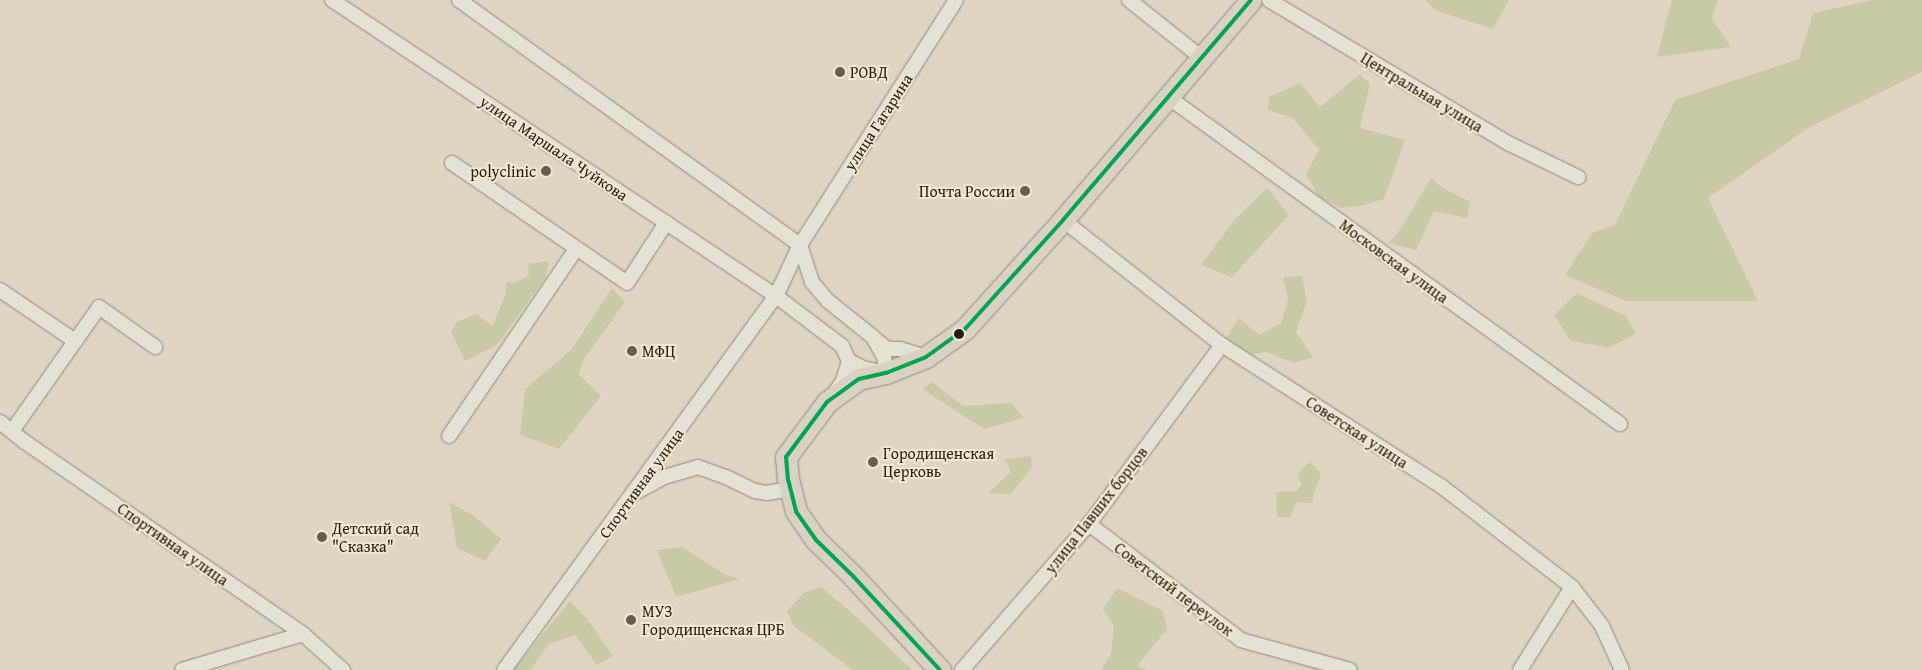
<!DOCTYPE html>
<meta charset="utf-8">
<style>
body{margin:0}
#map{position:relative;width:1922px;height:670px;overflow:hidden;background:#ded6c3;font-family:"Gentium Book Plus",serif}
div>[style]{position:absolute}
.green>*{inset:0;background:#c9caa5}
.roads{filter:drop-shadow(0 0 1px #8f897d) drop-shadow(0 0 1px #8f897d)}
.street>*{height:14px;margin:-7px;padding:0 7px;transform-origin:7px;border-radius:7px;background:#e5e1d7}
.primary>*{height:21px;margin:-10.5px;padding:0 10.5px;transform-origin:10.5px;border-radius:10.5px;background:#d9d1c2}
.bus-1>*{height:4px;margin:-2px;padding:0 2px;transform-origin:2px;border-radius:2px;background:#00a651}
.dots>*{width:14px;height:14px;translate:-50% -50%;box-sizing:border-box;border:2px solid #f1e8d0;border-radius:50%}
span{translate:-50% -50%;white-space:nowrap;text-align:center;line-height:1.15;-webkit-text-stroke:4px #f1e8d0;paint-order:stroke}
.poi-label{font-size:16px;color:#261c12}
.left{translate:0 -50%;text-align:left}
.right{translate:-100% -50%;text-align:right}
.street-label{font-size:16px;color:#261c12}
</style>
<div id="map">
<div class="green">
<div style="clip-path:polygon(1425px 0,1509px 0,1493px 29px,1437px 11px)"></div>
<div style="clip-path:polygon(1672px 0,1718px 0,1712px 18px,1731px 47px,1657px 57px)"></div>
<div style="clip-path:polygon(1873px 0,1922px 0,1922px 72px,1808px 128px,1708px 198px,1758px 301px,1626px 301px,1565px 275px,1592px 233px,1615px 225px,1675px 100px,1799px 59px,1813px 13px)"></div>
<div style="clip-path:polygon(1360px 74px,1370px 84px,1360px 128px,1405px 140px,1384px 199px,1364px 205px,1341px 208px,1319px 197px,1306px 174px,1319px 150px,1293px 118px,1268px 110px,1269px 97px,1300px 83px,1320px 107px)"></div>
<div style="clip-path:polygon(1431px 178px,1441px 187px,1470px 202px,1467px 218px,1434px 211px,1416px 250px,1389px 243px,1401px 228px)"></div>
<div style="clip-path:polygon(1267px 188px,1289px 215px,1232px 277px,1201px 265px,1235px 219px)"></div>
<div style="clip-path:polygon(549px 261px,546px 277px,497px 345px,465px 361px,451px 332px,457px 322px,476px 314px,493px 326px,506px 292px,506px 282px,514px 283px,529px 276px,528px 264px)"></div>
<div style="clip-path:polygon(1302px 276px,1307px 301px,1296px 332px,1313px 357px,1294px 363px,1266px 352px,1249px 355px,1222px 345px,1239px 318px,1259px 335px,1281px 323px,1288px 298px,1283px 277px)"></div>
<div style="clip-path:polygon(612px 288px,625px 302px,583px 360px,579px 375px,601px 396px,559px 449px,520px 435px,525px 389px,572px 349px)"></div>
<div style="clip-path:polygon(1577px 293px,1626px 316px,1636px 334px,1608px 348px,1570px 340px,1554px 315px)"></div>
<div style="clip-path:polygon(932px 382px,963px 406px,1011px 403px,1024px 418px,984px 429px,922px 389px)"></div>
<div style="clip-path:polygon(1031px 456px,1032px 467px,1011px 494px,988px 493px,1011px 472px,1005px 459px)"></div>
<div style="clip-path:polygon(1310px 462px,1321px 474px,1311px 503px,1296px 502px,1290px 518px,1277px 517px,1276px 492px,1297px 491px,1302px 485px,1297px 474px)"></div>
<div style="clip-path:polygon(449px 502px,474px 516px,501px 539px,485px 561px,457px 548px)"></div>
<div style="clip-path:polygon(682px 547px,726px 575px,740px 579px,676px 597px,657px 550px)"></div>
<div style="clip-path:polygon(821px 587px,859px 619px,912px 670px,853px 670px,793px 625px,787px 611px,805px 592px)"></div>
<div style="clip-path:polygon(1117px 588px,1163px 611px,1167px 629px,1137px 666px,1147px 670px,1101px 670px,1111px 654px,1114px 626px,1103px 609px)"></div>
<div style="clip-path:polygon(570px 601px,588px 620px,613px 656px,597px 665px,575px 635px,549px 644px,530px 670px,513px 670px)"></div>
</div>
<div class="roads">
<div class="street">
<div style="left:332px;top:0;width:534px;rotate:33.69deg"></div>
<div style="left:776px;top:296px;width:83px;rotate:37.1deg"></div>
<div style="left:842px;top:346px;width:17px;rotate:65deg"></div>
<div style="left:849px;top:361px;width:21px;rotate:107deg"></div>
<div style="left:843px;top:381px;width:14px;rotate:126deg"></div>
<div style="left:459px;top:0;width:420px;rotate:35.7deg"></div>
<div style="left:1129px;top:0;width:93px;rotate:38.5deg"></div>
<div style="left:1269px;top:0;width:281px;rotate:30.9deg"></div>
<div style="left:1510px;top:144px;width:76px;rotate:25.9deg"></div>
<div style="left:1168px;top:97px;width:558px;rotate:35.88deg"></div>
<div style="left:452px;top:163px;width:212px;rotate:34.4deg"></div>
<div style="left:627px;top:283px;width:72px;rotate:-57deg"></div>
<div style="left:1063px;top:220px;width:202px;rotate:38.2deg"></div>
<div style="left:1222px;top:345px;width:260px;rotate:32.8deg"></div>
<div style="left:1441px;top:486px;width:165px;rotate:37.6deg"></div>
<div style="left:1572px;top:587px;width:49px;rotate:52.4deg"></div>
<div style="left:1602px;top:626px;width:48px;rotate:65.6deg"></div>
<div style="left:800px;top:245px;width:39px;rotate:72deg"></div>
<div style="left:812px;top:282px;width:25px;rotate:50deg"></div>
<div style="left:828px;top:301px;width:58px;rotate:38.7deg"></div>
<div style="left:873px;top:337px;width:23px;rotate:61deg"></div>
<div style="left:884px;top:357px;width:16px;rotate:83deg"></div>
<div style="left:886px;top:373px;width:24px;rotate:-168deg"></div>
<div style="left:863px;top:368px;width:16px;rotate:-153deg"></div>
<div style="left:0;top:290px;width:91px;rotate:34.2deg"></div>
<div style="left:876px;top:340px;width:14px;rotate:39deg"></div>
<div style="left:887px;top:349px;width:13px"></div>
<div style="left:900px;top:349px;width:27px;rotate:17deg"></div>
<div style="left:0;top:422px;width:32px;rotate:39deg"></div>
<div style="left:25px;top:442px;width:338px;rotate:34.6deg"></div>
<div style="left:303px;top:634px;width:54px;rotate:42deg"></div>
<div style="left:12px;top:431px;width:151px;rotate:-54.9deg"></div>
<div style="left:99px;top:307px;width:69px;rotate:35.5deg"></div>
<div style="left:449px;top:436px;width:226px;rotate:-55.8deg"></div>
<div style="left:637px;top:492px;width:31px;rotate:-29deg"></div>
<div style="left:664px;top:477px;width:35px;rotate:-16deg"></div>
<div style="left:698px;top:467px;width:30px;rotate:20deg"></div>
<div style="left:726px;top:477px;width:32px;rotate:26deg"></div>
<div style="left:755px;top:491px;width:12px;rotate:9deg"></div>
<div style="left:767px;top:493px;width:23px;rotate:-10deg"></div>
<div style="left:1089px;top:524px;width:191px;rotate:37.3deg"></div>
<div style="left:1241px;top:640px;width:113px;rotate:15.4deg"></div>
<div style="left:182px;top:670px;width:126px;rotate:-16.6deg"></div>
<div style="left:504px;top:670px;width:462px;rotate:-54deg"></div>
<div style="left:776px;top:296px;width:56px;rotate:-64.8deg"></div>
<div style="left:800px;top:245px;width:290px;rotate:-57.5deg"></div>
<div style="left:962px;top:670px;width:194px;rotate:-49deg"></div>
<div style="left:1089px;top:524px;width:223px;rotate:-53.4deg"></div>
<div style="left:1520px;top:670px;width:98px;rotate:-57.9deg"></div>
</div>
<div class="primary">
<div style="left:940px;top:670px;width:127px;rotate:-132.8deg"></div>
<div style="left:854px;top:577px;width:53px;rotate:-135.8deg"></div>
<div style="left:816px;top:540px;width:35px;rotate:-125deg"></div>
<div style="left:796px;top:511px;width:32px;rotate:-104deg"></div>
<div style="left:788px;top:480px;width:23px;rotate:-95deg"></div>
<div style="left:786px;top:457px;width:69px;rotate:-53.3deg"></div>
<div style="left:827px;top:402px;width:39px;rotate:-36deg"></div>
<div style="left:859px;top:379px;width:28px;rotate:-13deg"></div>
<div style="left:886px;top:373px;width:43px;rotate:-21.8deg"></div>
<div style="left:926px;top:357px;width:48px;rotate:-35.7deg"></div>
<div style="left:965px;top:329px;width:147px;rotate:-48deg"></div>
<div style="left:1063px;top:220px;width:289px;rotate:-49.5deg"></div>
</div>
</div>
<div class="bus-1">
<div style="left:940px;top:670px;width:127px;rotate:-132.8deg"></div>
<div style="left:854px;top:577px;width:53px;rotate:-135.8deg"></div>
<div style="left:816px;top:540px;width:35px;rotate:-125deg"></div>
<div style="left:796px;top:511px;width:32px;rotate:-104deg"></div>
<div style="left:788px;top:480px;width:23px;rotate:-95deg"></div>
<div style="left:786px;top:457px;width:69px;rotate:-53.3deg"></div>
<div style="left:827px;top:402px;width:39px;rotate:-36deg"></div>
<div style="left:859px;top:379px;width:28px;rotate:-13deg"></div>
<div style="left:886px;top:373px;width:43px;rotate:-21.8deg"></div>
<div style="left:926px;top:357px;width:48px;rotate:-35.7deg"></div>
<div style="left:965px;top:329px;width:147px;rotate:-48deg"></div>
<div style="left:1063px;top:220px;width:289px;rotate:-49.5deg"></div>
</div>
<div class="dots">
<div style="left:840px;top:72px;background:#665d50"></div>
<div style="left:546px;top:171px;background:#665d50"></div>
<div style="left:1025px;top:191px;background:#665d50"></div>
<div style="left:959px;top:334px;background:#261c12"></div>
<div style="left:632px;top:351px;background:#665d50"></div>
<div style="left:873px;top:462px;background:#665d50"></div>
<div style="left:322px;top:537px;background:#665d50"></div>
<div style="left:631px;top:620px;background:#665d50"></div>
</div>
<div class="poi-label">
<span class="left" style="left:850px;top:72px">РОВД</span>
<span class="right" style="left:536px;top:171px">polyclinic</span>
<span class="right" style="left:1015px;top:191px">Почта России</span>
<span class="left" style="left:642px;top:351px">МФЦ</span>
<span class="left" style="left:883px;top:462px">Городищенская<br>Церковь</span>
<span class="left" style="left:332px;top:537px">Детский сад<br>"Сказка"</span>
<span class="left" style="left:642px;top:620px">МУЗ<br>Городищенская ЦРБ</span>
</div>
<div class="street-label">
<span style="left:1422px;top:92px;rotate:31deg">Центральная улица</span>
<span style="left:878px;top:122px;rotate:-57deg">улица Гагарина</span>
<span style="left:554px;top:148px;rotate:34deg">улица Маршала Чуйкова</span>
<span style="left:1394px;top:261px;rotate:36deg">Московская улица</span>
<span style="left:1357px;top:432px;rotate:33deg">Советская улица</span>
<span style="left:641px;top:483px;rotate:-54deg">Спортивная улица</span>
<span style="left:1096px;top:510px;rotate:-52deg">улица Павших борцов</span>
<span style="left:173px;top:544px;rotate:35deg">Спортивная улица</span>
<span style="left:1174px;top:589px;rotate:37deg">Советский переулок</span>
</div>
</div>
